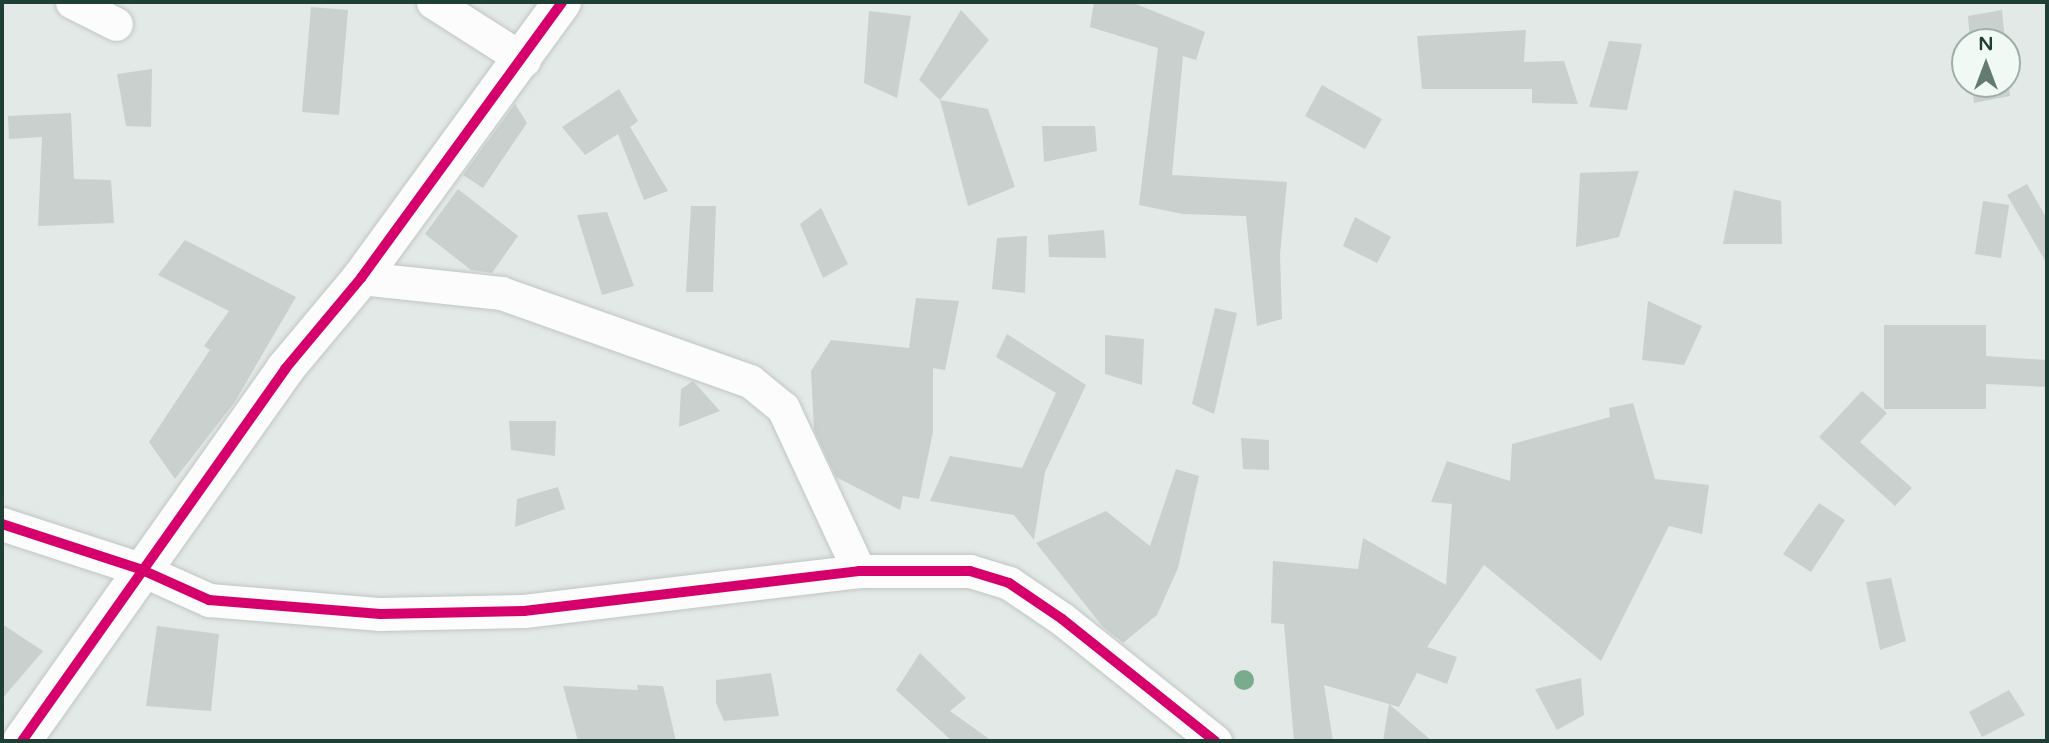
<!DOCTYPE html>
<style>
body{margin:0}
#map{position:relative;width:2049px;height:743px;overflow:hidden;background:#e3e9e6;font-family:"Varela Round",sans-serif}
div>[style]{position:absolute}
.building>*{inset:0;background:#cad0cd}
.roads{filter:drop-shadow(0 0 2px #c0c6c3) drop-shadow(0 0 2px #c0c6c3)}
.minor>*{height:33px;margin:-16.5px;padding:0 16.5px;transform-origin:16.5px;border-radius:16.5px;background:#fbfcfb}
.tertiary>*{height:38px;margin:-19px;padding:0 19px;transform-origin:19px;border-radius:19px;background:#fbfcfb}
.cycleway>*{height:10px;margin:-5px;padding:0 5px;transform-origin:5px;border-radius:5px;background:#d6006c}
.trees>*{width:20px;height:20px;margin:-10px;border-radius:50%;background:#7aab8c}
span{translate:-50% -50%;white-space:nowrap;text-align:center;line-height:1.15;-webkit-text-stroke:7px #f1f9f4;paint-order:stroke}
.frame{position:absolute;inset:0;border:4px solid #1f3e35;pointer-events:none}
.north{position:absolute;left:1951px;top:28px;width:70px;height:70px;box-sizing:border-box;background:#f1f9f4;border:2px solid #9daea8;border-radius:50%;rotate:0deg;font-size:19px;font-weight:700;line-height:28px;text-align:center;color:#1f3e35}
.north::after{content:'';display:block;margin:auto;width:24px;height:32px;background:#647a73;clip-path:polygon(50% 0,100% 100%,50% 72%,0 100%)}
</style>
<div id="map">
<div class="building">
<div style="clip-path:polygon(1094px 2px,1131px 2px,1205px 32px,1196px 60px,1183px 56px,1172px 175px,1287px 182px,1280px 254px,1282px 319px,1257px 326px,1246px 216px,1183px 214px,1139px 205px,1158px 48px,1090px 27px)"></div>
<div style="clip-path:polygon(311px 7px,348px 10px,339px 115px,302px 112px)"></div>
<div style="clip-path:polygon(961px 10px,989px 40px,940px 100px,919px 80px)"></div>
<div style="clip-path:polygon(2002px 10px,2005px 42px,1970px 42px,1968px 16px)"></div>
<div style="clip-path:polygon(869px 11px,911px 16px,897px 98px,864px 83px)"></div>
<div style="clip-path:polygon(1526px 30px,1524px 62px,1564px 61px,1578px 104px,1532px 103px,1532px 89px,1422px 89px,1417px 36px)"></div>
<div style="clip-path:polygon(1609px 41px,1642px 44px,1627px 110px,1589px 107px)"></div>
<div style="clip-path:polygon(2007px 66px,2010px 96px,1974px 103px,1972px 84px,2007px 84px)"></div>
<div style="clip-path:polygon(152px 69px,151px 127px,126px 126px,117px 74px)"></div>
<div style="clip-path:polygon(1322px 85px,1382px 119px,1365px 149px,1305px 116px)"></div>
<div style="clip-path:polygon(619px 89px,638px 121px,630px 127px,668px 191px,644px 200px,618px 134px,585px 155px,562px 127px)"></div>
<div style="clip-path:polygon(940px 100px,988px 109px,1015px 187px,968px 206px)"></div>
<div style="clip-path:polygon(515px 104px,527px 123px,483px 188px,463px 175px)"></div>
<div style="clip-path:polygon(71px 113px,74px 179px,111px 180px,114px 223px,38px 226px,42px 137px,9px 139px,8px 116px)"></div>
<div style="clip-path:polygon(1042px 126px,1095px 126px,1097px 151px,1044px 162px)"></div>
<div style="clip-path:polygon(1639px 171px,1619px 237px,1576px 247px,1580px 173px)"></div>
<div style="clip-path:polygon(2027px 184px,2047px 219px,2047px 264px,2007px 195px)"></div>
<div style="clip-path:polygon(458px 189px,518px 236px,492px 273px,471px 270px,425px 234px)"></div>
<div style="clip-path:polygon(1734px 190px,1781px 201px,1782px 244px,1723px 244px)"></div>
<div style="clip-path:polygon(1983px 201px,2009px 205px,2001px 258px,1975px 254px)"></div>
<div style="clip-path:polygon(691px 206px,716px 206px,713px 292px,686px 292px)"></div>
<div style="clip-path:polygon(821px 208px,848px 264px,823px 278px,800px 224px)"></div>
<div style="clip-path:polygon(607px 212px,634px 286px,602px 295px,577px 215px)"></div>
<div style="clip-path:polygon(1355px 217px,1391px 237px,1377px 263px,1343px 246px)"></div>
<div style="clip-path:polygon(1104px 230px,1106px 258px,1049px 257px,1048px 235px)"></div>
<div style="clip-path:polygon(1027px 236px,1025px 293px,992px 289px,997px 238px)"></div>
<div style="clip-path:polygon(185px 240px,296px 297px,234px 403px,175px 479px,149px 442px,210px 350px,204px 346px,229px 311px,158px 275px)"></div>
<div style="clip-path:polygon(916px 298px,959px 301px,945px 370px,933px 368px,933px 432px,919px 499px,903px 496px,900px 510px,836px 477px,814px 430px,811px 371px,831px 340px,909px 348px)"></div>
<div style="clip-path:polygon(1648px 301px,1702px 326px,1684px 365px,1642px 360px)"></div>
<div style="clip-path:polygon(1215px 308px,1237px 313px,1214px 414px,1192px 404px)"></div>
<div style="clip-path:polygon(1884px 325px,1986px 325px,1986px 356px,2047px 360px,2047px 387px,1986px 384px,1986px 409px,1884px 409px)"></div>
<div style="clip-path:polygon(1007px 334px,1086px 385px,1045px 472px,1034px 540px,1014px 515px,930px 501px,950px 456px,1022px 468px,1056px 393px,996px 357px)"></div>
<div style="clip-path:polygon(1105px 335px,1144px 339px,1142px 385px,1105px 374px)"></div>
<div style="clip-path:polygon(693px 381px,720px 411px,679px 427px,681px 389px)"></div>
<div style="clip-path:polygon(1862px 391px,1887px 413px,1860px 442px,1912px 488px,1895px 506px,1819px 437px)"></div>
<div style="clip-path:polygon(1633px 403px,1655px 479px,1709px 485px,1702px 534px,1669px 526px,1601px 661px,1484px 565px,1427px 647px,1457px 657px,1447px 684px,1417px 673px,1399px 707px,1324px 685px,1333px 741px,1294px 741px,1284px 624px,1271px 623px,1273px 561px,1358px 569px,1363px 538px,1446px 585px,1452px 504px,1431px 502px,1447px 461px,1510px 481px,1512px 444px,1610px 417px,1609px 408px)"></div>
<div style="clip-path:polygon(509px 421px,556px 421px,555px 456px,511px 450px)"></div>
<div style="clip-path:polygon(1241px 438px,1269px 440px,1269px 470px,1243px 469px)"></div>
<div style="clip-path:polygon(1176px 469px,1199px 476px,1178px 568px,1157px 615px,1123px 643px,1103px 627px,1036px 543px,1106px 511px,1150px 546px)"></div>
<div style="clip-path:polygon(558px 487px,565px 509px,515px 527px,517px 499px)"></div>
<div style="clip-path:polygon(1819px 503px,1845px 520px,1811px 572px,1783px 554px)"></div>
<div style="clip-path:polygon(1891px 578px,1906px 641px,1880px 650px,1866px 582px)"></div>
<div style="clip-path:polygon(2px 624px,43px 651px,2px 699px)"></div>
<div style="clip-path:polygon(157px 626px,219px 634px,211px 711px,146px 706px)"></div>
<div style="clip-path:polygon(920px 653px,966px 698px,950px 711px,992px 741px,952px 741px,896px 690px)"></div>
<div style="clip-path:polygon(771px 673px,779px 716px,724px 721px,716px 703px,716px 680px)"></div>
<div style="clip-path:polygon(1581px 678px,1584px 715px,1557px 730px,1535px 689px)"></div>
<div style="clip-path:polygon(637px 685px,663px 686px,676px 741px,578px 741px,563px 686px,638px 690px)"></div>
<div style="clip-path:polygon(2009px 690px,2025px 715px,1982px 737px,1969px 712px)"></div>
<div style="clip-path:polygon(1389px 704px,1432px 741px,1383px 741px)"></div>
</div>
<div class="roads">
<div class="minor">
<div style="left:72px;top:2px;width:49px;rotate:26.6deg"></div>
<div style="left:433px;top:2px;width:108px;rotate:32.5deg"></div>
<div style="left:361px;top:278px;width:141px;rotate:6.1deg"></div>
<div style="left:501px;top:293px;width:264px;rotate:19.5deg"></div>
<div style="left:750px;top:381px;width:43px;rotate:39.3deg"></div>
<div style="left:783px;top:408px;width:180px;rotate:65deg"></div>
<div style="left:2px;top:524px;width:145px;rotate:18.1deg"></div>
<div style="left:140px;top:569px;width:76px;rotate:24.2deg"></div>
<div style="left:209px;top:600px;width:172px;rotate:4.7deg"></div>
<div style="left:380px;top:614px;width:144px;rotate:-1.2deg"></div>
<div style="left:524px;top:611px;width:337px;rotate:-6.8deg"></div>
<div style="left:859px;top:571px;width:111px"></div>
<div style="left:970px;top:571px;width:41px;rotate:17.1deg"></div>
<div style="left:1009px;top:583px;width:64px;rotate:34.2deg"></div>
<div style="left:1062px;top:619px;width:196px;rotate:38.6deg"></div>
</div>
<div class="tertiary">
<div style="left:22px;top:741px;width:456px;rotate:-54.7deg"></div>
<div style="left:285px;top:369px;width:119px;rotate:-50.1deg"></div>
<div style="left:361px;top:278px;width:341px;rotate:-53.9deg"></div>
</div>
</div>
<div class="cycleway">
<div style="left:2px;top:524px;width:145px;rotate:18.1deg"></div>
<div style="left:140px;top:569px;width:76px;rotate:24.2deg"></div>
<div style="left:209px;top:600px;width:172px;rotate:4.7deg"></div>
<div style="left:380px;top:614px;width:144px;rotate:-1.2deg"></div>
<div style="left:524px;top:611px;width:337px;rotate:-6.8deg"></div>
<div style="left:859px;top:571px;width:111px"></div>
<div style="left:970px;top:571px;width:41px;rotate:17.1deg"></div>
<div style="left:1009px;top:583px;width:64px;rotate:34.2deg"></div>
<div style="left:1062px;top:619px;width:196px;rotate:38.6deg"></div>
<div style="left:22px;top:741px;width:456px;rotate:-54.7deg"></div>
<div style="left:285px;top:369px;width:119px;rotate:-50.1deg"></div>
<div style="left:361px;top:278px;width:341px;rotate:-53.9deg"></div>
</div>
<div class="trees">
<div style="left:1244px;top:680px"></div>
</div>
<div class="frame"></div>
<div class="north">N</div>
</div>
